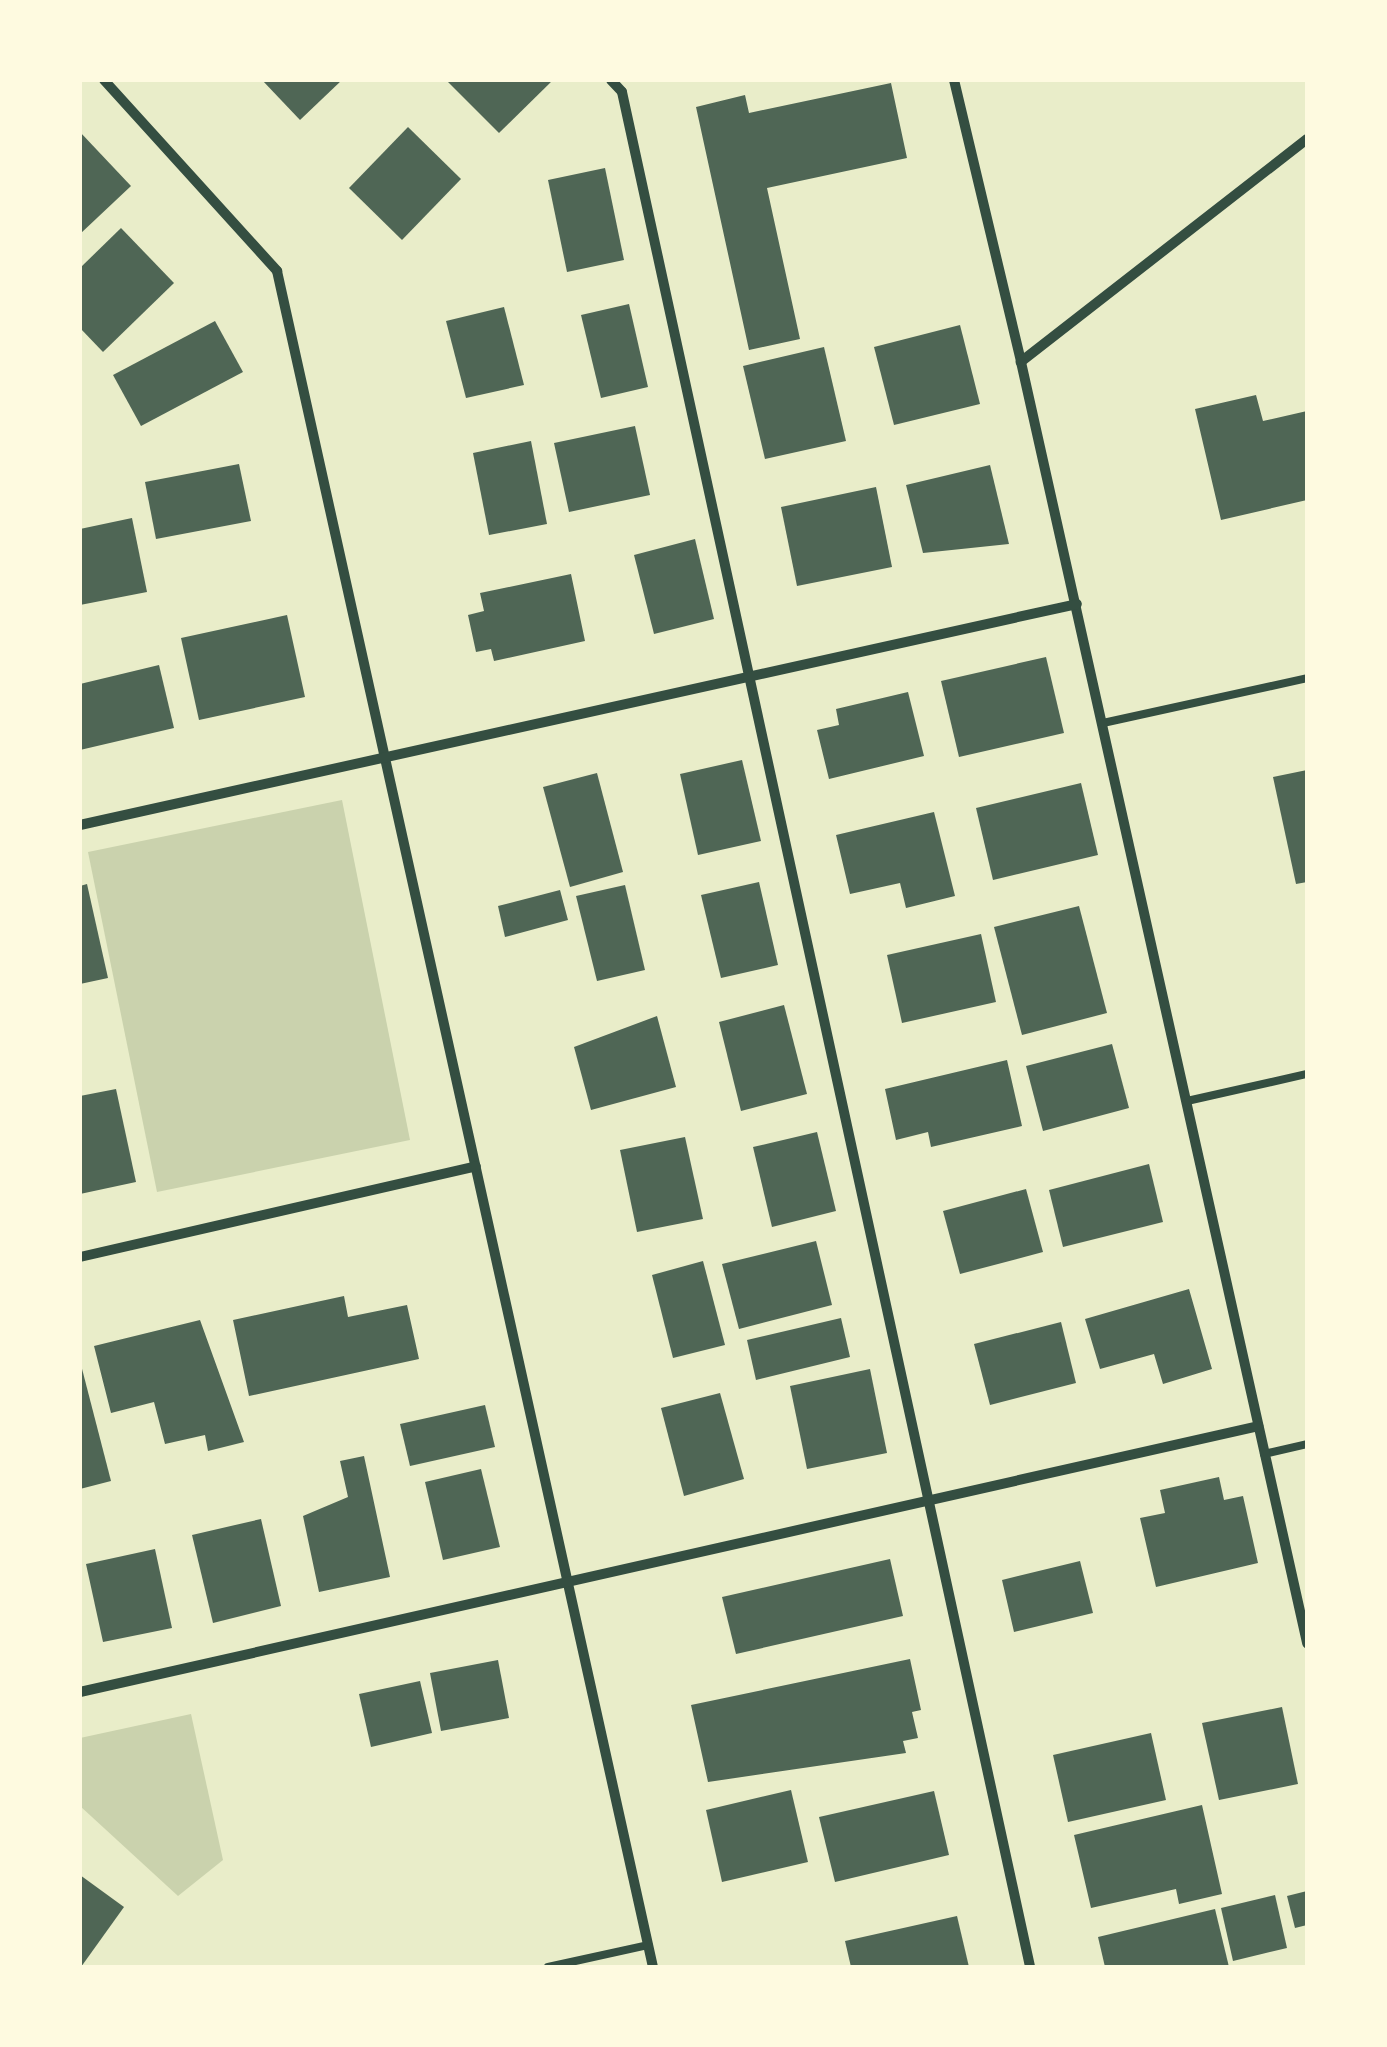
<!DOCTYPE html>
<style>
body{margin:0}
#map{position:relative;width:1387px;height:2047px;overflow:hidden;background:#e9edc9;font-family:"Titillium Web",sans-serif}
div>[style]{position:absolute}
.green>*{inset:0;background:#cad2ad}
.building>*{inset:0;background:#4f6655}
.service>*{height:8px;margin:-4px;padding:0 4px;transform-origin:4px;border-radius:4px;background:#344e41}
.minor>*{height:10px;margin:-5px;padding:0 5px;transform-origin:5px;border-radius:5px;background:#344e41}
span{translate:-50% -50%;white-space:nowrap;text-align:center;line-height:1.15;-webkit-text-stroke:10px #fefae0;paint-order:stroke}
.frame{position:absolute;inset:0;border:82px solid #fefae0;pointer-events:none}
</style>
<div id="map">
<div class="green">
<div style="clip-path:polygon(342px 800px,410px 1140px,157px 1192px,88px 852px)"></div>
<div style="clip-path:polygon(191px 1714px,223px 1860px,178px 1896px,80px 1806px,80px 1738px)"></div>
</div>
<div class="building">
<div style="clip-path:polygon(262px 80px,342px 80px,300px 120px)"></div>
<div style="clip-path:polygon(446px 80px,553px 80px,499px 133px)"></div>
<div style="clip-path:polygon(891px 83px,907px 158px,767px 188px,800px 339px,749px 350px,696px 107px,745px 95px,749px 113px)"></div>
<div style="clip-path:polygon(408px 127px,461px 179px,402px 240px,349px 188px)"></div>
<div style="clip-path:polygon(80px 132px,131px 186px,80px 234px)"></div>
<div style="clip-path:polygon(605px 168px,624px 260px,567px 272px,548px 180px)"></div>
<div style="clip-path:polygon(121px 228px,174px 283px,103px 352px,80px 328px,80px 268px)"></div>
<div style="clip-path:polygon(629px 304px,648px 387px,601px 398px,581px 315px)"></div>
<div style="clip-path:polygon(504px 307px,524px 385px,466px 398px,446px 321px)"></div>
<div style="clip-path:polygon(215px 321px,243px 372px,141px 426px,113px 375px)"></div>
<div style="clip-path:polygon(960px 325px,980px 404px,894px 425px,874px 347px)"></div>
<div style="clip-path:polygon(824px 347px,846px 441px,765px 459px,743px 366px)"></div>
<div style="clip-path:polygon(1256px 395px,1263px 421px,1307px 411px,1307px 500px,1221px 520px,1195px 409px)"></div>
<div style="clip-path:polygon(635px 426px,650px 495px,569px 512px,554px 443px)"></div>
<div style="clip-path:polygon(531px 441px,547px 524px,489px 535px,473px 453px)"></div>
<div style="clip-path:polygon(239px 464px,251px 521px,156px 539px,145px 482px)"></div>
<div style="clip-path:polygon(990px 465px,1009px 544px,923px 553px,906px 485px)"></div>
<div style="clip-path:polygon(876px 487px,892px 567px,797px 586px,781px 507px)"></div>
<div style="clip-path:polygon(132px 518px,147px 592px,80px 605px,80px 529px)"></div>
<div style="clip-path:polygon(695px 539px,714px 619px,654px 634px,634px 555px)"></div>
<div style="clip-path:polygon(571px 574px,585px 641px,494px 661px,491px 649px,476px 652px,468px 615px,484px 611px,480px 593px)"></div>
<div style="clip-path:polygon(287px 615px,305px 697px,199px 720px,181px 638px)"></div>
<div style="clip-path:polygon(1046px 657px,1064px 733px,959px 757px,941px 681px)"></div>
<div style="clip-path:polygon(159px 665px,174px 728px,80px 750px,80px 684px)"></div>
<div style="clip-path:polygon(908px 692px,924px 756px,829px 779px,817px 730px,839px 725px,836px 709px)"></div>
<div style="clip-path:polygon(742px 760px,761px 841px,698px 855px,680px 774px)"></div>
<div style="clip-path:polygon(1307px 770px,1307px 882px,1296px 884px,1273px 777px)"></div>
<div style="clip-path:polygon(597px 773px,623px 872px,570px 887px,543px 787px)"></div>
<div style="clip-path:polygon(1081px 783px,1098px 855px,993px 880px,976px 808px)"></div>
<div style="clip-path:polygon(934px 812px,955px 896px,906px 908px,900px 883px,850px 894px,836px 835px)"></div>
<div style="clip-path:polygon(759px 882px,778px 965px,721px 978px,701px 895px)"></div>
<div style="clip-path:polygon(87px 884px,108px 978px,80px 984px,80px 886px)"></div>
<div style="clip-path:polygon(625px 885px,645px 970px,597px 981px,576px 896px)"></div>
<div style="clip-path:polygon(560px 890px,568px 920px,505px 937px,498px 906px)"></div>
<div style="clip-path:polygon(1079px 906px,1107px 1013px,1022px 1035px,994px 927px)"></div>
<div style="clip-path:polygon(981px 934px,996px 1002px,902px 1023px,887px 955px)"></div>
<div style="clip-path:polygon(784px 1005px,807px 1094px,741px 1111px,719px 1022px)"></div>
<div style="clip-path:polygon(657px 1016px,676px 1087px,591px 1110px,574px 1047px)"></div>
<div style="clip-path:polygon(1112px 1044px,1129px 1108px,1043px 1131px,1026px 1066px)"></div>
<div style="clip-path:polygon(1007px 1060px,1022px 1126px,931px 1147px,928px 1132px,896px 1140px,885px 1089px)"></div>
<div style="clip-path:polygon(116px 1089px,136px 1182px,80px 1194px,80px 1096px)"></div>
<div style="clip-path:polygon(817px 1132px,836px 1211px,772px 1227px,753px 1147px)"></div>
<div style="clip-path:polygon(685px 1137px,703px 1219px,637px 1232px,620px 1150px)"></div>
<div style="clip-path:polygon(1149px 1164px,1163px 1222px,1063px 1247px,1049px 1190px)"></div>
<div style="clip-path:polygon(1026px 1189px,1043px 1252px,960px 1274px,943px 1211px)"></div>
<div style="clip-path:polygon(816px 1241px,832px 1305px,739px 1329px,722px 1264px)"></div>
<div style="clip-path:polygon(703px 1261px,725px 1345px,673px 1358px,652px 1275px)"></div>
<div style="clip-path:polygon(1189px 1289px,1212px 1369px,1163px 1384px,1154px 1354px,1100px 1369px,1085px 1319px)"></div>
<div style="clip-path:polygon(344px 1296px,348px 1317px,407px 1305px,419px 1359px,249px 1396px,233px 1320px)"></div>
<div style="clip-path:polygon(841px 1318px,850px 1357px,756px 1380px,747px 1340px)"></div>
<div style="clip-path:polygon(200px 1320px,244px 1442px,208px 1451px,205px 1435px,165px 1444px,154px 1402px,111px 1413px,94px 1346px)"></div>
<div style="clip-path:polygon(1061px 1322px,1076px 1383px,990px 1405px,974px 1344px)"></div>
<div style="clip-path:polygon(80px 1361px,111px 1481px,80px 1489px)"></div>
<div style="clip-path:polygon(870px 1369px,887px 1453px,807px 1469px,790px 1386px)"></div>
<div style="clip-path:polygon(720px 1393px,744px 1479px,684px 1496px,661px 1408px)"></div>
<div style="clip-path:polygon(485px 1405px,495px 1447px,410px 1466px,400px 1424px)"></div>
<div style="clip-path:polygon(364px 1456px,390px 1577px,319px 1592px,303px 1516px,348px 1497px,340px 1461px)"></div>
<div style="clip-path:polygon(481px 1469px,500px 1547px,443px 1560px,425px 1482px)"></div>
<div style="clip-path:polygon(1219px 1477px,1224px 1500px,1243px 1496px,1258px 1563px,1156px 1587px,1140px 1518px,1165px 1513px,1160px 1490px)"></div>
<div style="clip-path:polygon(261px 1519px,281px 1606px,213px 1623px,192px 1535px)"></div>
<div style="clip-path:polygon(155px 1549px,172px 1628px,103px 1642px,86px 1564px)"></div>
<div style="clip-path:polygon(890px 1559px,903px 1616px,736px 1654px,722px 1597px)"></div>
<div style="clip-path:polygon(1080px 1561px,1093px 1613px,1014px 1632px,1002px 1580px)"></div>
<div style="clip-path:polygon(910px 1659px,921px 1710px,912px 1712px,918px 1738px,903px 1741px,906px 1753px,708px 1782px,691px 1705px)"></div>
<div style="clip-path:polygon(498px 1660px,509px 1718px,441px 1731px,430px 1673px)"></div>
<div style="clip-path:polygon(420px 1681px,432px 1733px,371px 1747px,359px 1694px)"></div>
<div style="clip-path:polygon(1282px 1707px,1298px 1784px,1219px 1800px,1202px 1723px)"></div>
<div style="clip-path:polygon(1151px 1733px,1166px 1800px,1068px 1822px,1053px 1755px)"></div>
<div style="clip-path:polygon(791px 1790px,808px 1862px,722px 1882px,706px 1810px)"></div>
<div style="clip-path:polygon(934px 1791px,949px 1855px,835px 1882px,819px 1817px)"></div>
<div style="clip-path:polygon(1202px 1805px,1222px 1894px,1179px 1904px,1176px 1889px,1091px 1908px,1074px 1835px)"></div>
<div style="clip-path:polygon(80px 1875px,124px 1907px,81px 1967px,80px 1967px)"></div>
<div style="clip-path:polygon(1307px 1891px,1307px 1925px,1295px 1928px,1287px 1896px)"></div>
<div style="clip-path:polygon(1275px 1895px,1287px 1948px,1233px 1961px,1221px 1908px)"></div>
<div style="clip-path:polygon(1215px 1909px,1229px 1967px,1105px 1967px,1098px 1937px)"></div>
<div style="clip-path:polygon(957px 1916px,969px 1967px,851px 1967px,845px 1941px)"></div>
</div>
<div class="service">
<div style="left:1103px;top:723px;width:209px;rotate:-12.4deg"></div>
<div style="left:1187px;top:1101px;width:123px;rotate:-12.7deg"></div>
<div style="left:1264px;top:1454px;width:44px;rotate:-13.1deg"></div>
<div style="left:548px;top:1967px;width:102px;rotate:-12.4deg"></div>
</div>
<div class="minor">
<div style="left:104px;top:80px;width:258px;rotate:47.8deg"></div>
<div style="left:277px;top:271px;width:1737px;rotate:77.5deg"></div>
<div style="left:611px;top:80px;width:16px;rotate:47deg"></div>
<div style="left:622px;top:92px;width:1919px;rotate:77.72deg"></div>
<div style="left:954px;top:80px;width:290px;rotate:76.6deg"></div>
<div style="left:1307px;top:139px;width:363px;rotate:142.1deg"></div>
<div style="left:1021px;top:362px;width:1313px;rotate:77.41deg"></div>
<div style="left:80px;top:825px;width:1021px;rotate:-12.5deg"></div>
<div style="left:80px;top:1257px;width:406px;rotate:-12.9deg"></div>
<div style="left:80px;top:1692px;width:1208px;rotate:-12.72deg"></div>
</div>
<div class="frame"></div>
</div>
